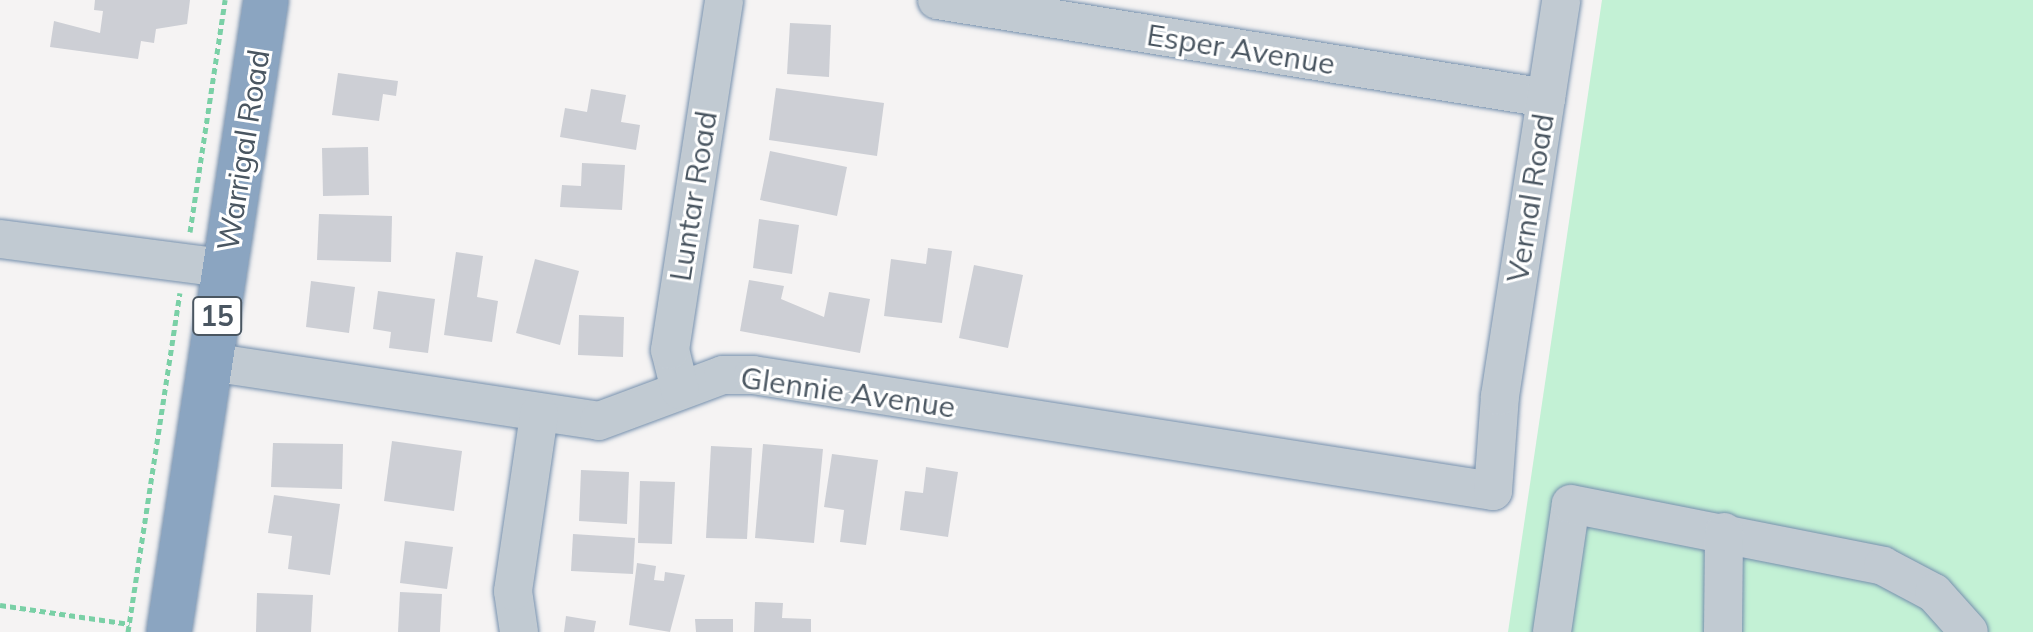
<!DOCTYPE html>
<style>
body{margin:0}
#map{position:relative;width:2033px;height:632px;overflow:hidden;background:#f5f3f3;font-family:Mulish,sans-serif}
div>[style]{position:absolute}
.green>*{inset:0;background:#c3f1d5}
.building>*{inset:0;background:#cdcfd5}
.path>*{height:5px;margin-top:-2.5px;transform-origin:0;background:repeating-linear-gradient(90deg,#7ad0a6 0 6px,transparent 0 10px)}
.roads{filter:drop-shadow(0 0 2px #7690ad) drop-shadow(0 0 2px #7690ad)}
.minor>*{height:38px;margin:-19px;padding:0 19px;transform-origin:19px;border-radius:19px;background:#c1cad2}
.highway>*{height:44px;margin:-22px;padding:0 22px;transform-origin:22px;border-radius:22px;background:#8ba5c1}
span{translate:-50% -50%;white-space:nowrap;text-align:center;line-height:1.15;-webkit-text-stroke:6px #fff;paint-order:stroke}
.shield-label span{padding:2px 6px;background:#fff;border:2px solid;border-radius:6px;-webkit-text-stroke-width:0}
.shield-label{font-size:28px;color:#4a5661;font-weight:700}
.street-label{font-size:30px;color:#4a5661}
</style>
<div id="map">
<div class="green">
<div style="clip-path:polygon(1602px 0,2033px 0,2033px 632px,1508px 632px)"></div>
</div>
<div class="building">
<div style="clip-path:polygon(95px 0,190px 0,187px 24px,156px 29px,154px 43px,141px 41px,138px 59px,50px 47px,54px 21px,100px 33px,103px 11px,94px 10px)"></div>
<div style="clip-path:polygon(790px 23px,831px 25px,829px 77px,787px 74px)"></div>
<div style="clip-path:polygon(338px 73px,398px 81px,396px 96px,383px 94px,379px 121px,332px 115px)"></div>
<div style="clip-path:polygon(776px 88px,884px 103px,877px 156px,769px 140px)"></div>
<div style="clip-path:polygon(591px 89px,626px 95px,621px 122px,640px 125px,636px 150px,560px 137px,565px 108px,587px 112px)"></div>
<div style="clip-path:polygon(368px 147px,369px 195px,323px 196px,322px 148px)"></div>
<div style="clip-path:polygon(770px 151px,847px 167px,837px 216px,760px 200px)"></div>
<div style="clip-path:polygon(582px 163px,625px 165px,622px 210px,560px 207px,562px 185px,581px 186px)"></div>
<div style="clip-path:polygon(319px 214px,392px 216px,391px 262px,317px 260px)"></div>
<div style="clip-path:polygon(759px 219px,799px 225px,792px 274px,753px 268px)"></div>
<div style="clip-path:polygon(928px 248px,952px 251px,942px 323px,884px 316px,891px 259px,926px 264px)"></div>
<div style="clip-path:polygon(456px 252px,483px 256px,477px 297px,498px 301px,492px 342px,444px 335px)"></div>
<div style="clip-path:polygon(535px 259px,579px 271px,560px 345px,516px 333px)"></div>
<div style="clip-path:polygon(974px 265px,1023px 275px,1008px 348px,959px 338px)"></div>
<div style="clip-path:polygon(749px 280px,784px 286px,781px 299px,824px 317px,829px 292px,870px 299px,860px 353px,740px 331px)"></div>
<div style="clip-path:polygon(311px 281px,355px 287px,349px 333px,306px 327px)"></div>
<div style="clip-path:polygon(378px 291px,435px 299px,428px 353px,389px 348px,391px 332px,373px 329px)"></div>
<div style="clip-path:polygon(579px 315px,624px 317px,623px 357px,578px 355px)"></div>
<div style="clip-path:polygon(392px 441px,462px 451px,454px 511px,384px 501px)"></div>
<div style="clip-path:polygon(273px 443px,343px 444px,342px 489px,271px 487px)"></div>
<div style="clip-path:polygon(763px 444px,823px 449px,814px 543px,755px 538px)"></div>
<div style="clip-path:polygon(711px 446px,752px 448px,747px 539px,706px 538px)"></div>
<div style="clip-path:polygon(832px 454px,878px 460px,866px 545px,840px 542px,844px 510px,824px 507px)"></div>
<div style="clip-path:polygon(926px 467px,958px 472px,948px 537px,900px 530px,905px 491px,923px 493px)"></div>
<div style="clip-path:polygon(581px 470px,629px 472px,627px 524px,579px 521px)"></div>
<div style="clip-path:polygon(640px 481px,675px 482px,672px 544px,638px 543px)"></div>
<div style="clip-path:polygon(274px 495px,340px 504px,330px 575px,288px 569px,292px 536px,268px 533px)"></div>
<div style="clip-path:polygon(573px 534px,635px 538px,633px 574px,571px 571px)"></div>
<div style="clip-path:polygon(405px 541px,453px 547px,447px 589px,400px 583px)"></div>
<div style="clip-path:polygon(637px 563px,656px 566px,654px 580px,664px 581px,665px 572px,685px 575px,670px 632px,629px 625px)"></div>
<div style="clip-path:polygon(400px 592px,442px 594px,440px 632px,398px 632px)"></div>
<div style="clip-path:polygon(257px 593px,313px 595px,311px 632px,256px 632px)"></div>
<div style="clip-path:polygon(755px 602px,783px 603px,782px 618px,811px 619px,811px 632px,754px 632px)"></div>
<div style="clip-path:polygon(566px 616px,596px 621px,594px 632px,564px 632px)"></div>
<div style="clip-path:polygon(695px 619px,733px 619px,733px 632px,696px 632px)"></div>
</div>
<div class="path">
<div style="left:190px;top:232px;width:235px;rotate:-81.4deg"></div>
<div style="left:0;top:605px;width:131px;rotate:8.3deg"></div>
<div style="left:128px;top:632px;width:343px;rotate:-81.3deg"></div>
</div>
<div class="roads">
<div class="minor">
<div style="left:937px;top:0;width:617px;rotate:9.14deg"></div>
<div style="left:0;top:239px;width:226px;rotate:7.4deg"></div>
<div style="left:210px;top:362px;width:393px;rotate:8.6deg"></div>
<div style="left:599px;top:421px;width:132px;rotate:-20.4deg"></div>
<div style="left:723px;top:375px;width:30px"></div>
<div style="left:753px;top:375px;width:749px;rotate:8.91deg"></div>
<div style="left:1493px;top:491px;width:95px;rotate:-85.8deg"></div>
<div style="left:1500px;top:396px;width:401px;rotate:-81.2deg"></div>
<div style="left:680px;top:390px;width:41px;rotate:-104deg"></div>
<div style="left:670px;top:350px;width:354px;rotate:-81.2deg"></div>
<div style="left:519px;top:632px;width:41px;rotate:-98.3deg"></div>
<div style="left:513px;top:591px;width:179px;rotate:-81.6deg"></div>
<div style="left:1552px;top:632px;width:129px;rotate:-81.6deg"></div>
<div style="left:1571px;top:504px;width:318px;rotate:11.2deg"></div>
<div style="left:1883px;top:566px;width:58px;rotate:27.9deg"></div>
<div style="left:1934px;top:593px;width:52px;rotate:48.1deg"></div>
<div style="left:1723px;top:632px;width:100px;rotate:-89.4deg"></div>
</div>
<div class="highway">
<div style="left:169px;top:632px;width:639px;rotate:-81.27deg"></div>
</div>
</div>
<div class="shield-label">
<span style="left:217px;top:316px">15</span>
</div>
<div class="street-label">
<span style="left:1241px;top:49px;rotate:9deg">Esper Avenue</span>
<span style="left:243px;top:150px;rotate:-81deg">Warrigal Road</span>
<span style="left:693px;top:196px;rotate:-81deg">Luntar Road</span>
<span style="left:1530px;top:198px;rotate:-81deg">Vernal Road</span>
<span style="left:848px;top:392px;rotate:8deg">Glennie Avenue</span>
</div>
</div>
